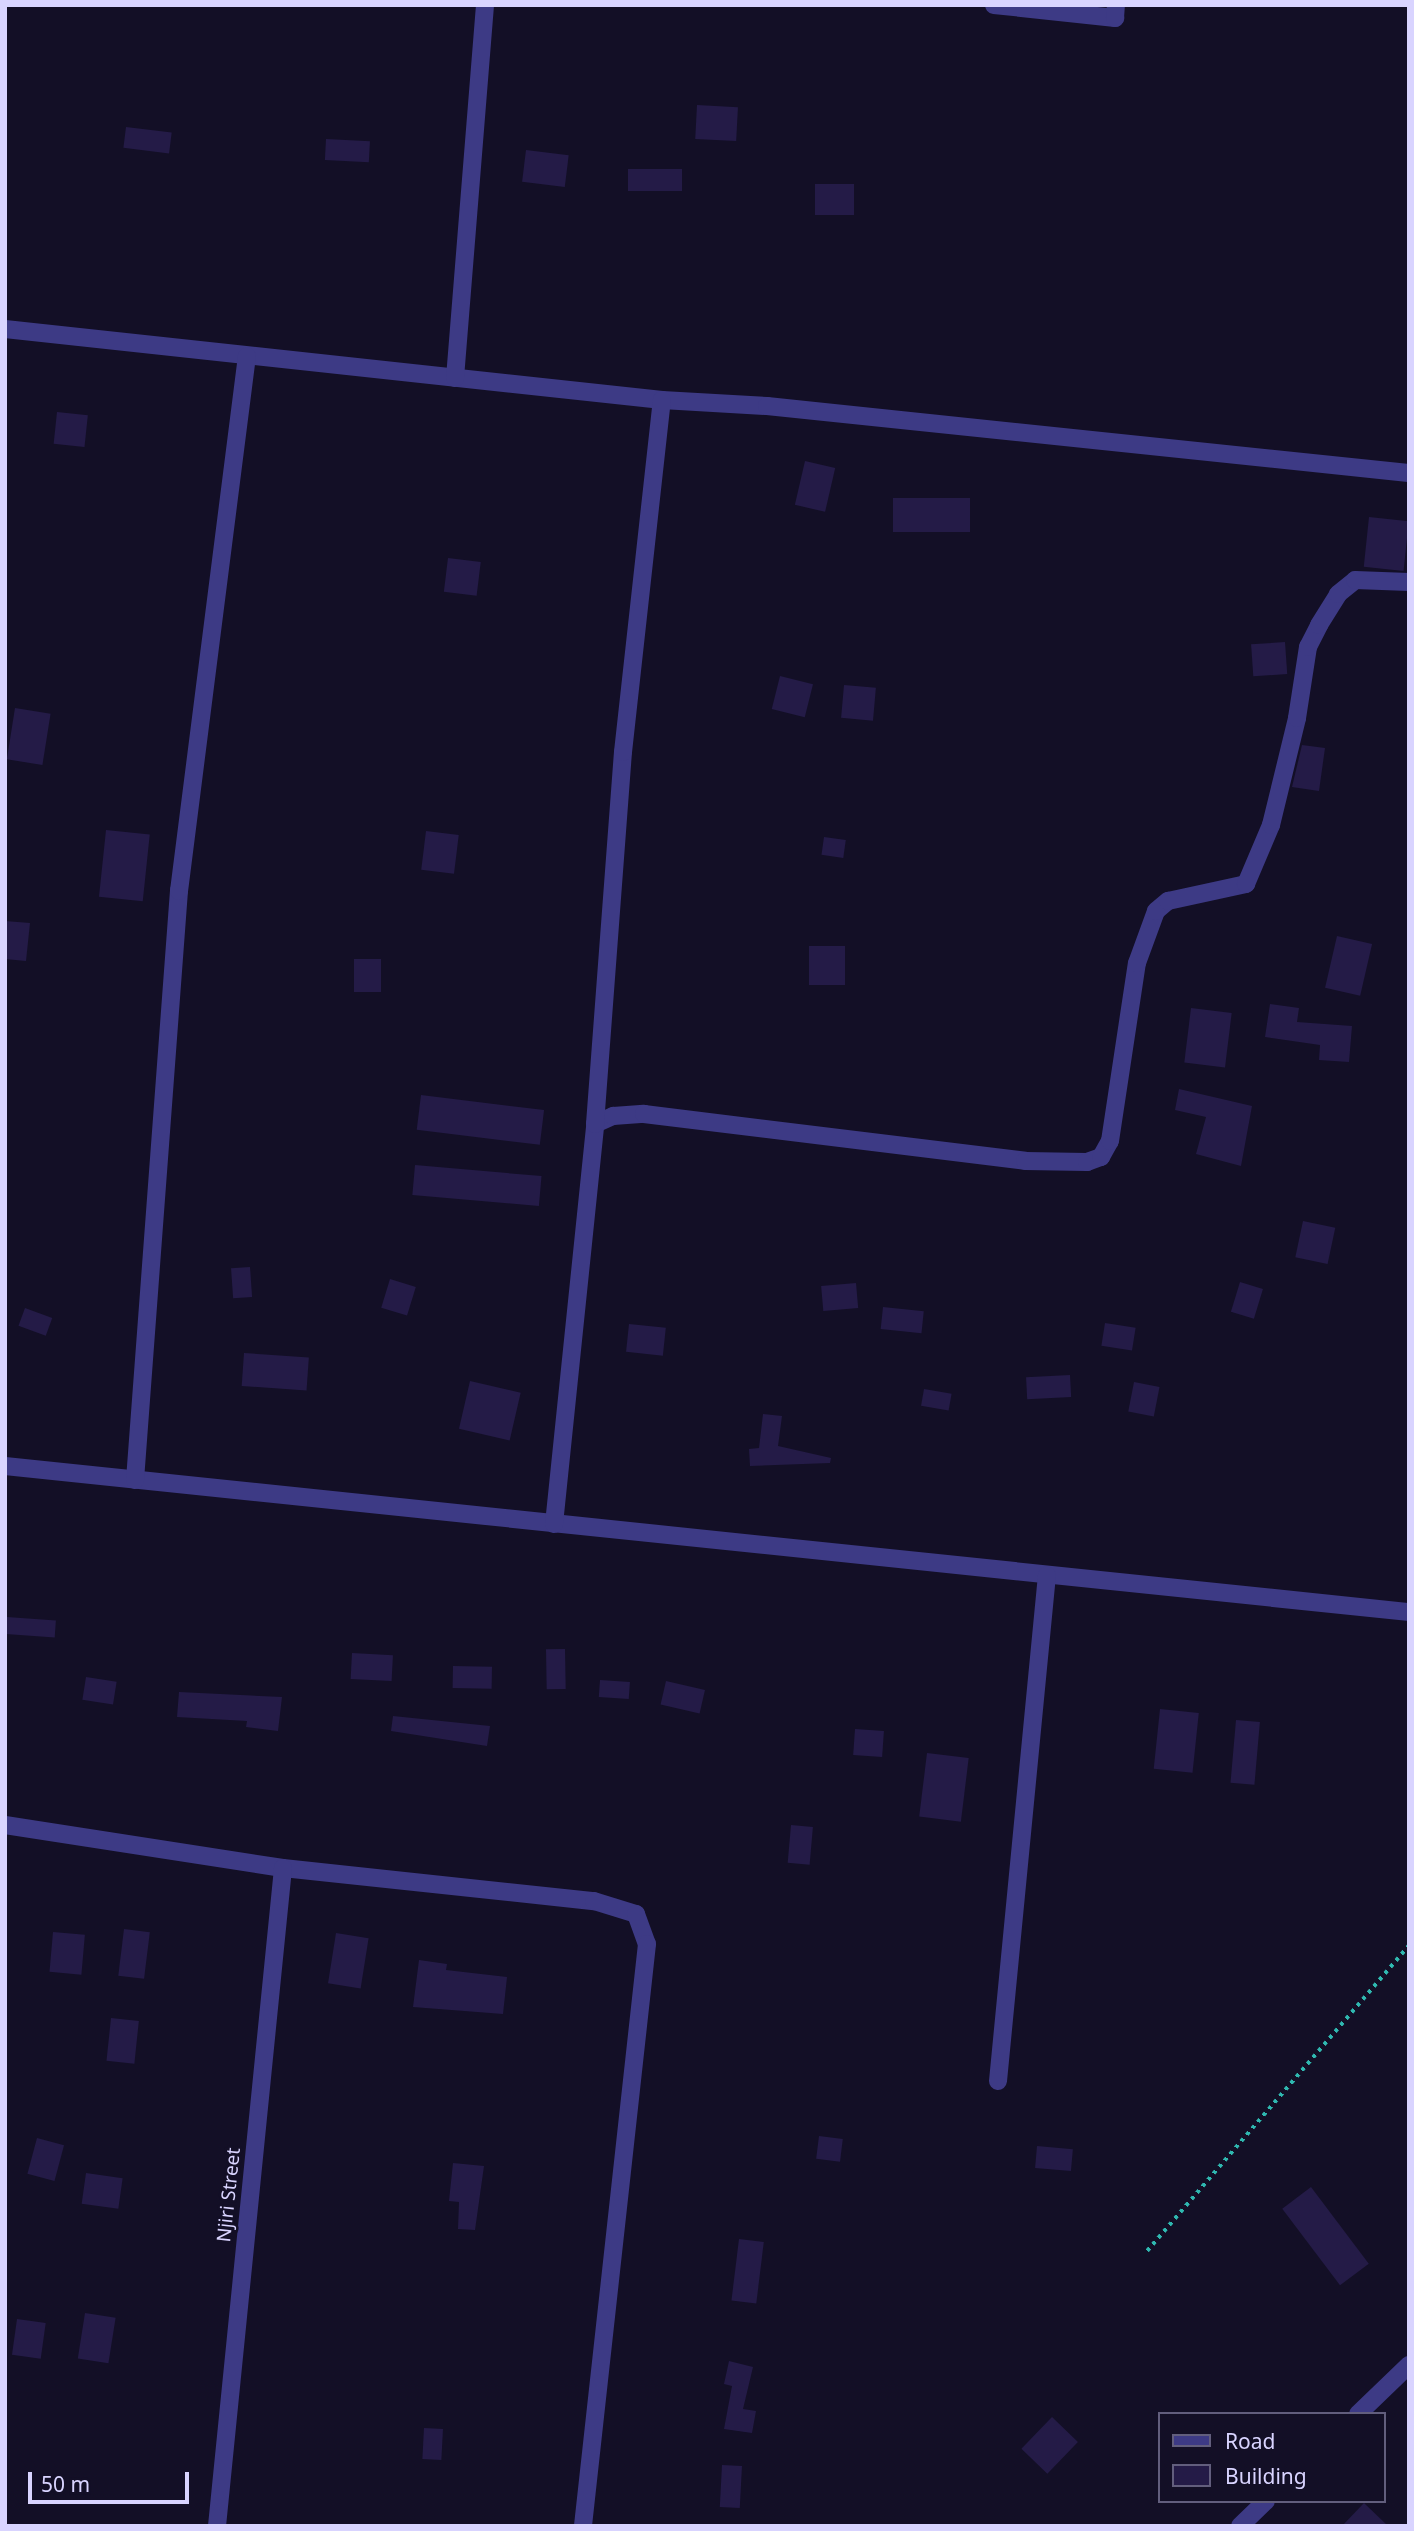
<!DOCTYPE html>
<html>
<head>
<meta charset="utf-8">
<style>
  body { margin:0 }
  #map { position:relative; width:1414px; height:2531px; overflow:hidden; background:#130f26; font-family:"Noto Sans",sans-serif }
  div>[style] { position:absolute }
  .building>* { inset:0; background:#241b47; transform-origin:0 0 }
  .path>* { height:3.5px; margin-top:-1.75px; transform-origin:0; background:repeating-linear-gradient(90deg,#2fb8b0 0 3.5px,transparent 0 8.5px) }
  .minor>* { height:18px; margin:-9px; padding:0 9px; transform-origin:9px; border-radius:9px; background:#3d3a85 }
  span { translate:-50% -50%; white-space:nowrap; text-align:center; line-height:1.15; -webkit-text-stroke:5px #130f26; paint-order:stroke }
  .street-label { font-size:19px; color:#d9d4ff }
  .frame { position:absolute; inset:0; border:7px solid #d9d4ff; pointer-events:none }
  .legend { position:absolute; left:1158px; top:2412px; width:228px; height:91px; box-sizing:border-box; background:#130f26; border:2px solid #625e7d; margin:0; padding:9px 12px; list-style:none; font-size:21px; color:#d9d4ff }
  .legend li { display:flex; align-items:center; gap:14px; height:35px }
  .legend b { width:35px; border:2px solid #625e7d }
  .scale { position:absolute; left:28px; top:2472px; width:161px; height:32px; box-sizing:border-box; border:4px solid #d9d4ff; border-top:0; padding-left:9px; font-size:21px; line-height:24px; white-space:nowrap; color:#d9d4ff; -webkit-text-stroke:5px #130f26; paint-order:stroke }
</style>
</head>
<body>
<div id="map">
  <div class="building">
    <div style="left:697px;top:105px;width:41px;height:34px;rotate:3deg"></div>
    <div style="left:126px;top:127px;width:46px;height:21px;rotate:7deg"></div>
    <div style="left:326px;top:139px;width:44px;height:21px;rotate:3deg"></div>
    <div style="left:526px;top:150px;width:43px;height:32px;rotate:7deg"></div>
    <div style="left:682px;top:169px;width:22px;height:54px;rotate:90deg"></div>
    <div style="left:815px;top:184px;width:39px;height:31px"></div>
    <div style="left:57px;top:412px;width:31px;height:32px;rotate:6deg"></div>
    <div style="left:805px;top:461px;width:31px;height:45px;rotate:13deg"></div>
    <div style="left:970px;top:498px;width:34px;height:77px;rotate:90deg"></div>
    <div style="left:1369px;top:517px;width:40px;height:50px;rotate:6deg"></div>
    <div style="left:448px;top:558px;width:33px;height:34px;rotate:7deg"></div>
    <div style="left:1285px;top:642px;width:32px;height:34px;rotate:86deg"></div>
    <div style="left:780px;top:676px;width:34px;height:34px;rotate:14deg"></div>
    <div style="left:844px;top:685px;width:32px;height:33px;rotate:5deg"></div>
    <div style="left:15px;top:708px;width:36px;height:52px;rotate:9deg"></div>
    <div style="clip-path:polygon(1302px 745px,1325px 748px,1319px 791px,1292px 787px)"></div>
    <div style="left:106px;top:830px;width:44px;height:67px;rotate:6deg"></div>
    <div style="left:426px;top:831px;width:33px;height:39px;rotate:7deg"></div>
    <div style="left:824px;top:837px;width:22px;height:18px;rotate:8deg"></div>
    <div style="clip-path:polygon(5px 921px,30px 923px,26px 961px,5px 959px)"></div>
    <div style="left:1337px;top:936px;width:36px;height:53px;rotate:13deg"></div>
    <div style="left:809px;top:946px;width:36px;height:39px"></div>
    <div style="left:354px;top:959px;width:27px;height:33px"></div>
    <div style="clip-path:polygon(1270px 1004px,1299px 1008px,1297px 1022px,1352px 1026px,1349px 1062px,1319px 1060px,1320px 1045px,1265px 1037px)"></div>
    <div style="left:1191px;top:1008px;width:41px;height:55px;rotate:7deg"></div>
    <div style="clip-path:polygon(1179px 1089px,1252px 1106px,1241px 1166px,1196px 1154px,1206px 1117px,1175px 1110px)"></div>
    <div style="left:421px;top:1095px;width:124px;height:35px;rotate:7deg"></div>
    <div style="left:415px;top:1165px;width:127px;height:30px;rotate:5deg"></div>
    <div style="left:1303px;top:1221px;width:33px;height:37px;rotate:12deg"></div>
    <div style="left:250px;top:1267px;width:30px;height:19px;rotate:86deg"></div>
    <div style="left:390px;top:1279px;width:27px;height:30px;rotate:17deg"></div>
    <div style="left:1240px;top:1282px;width:24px;height:31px;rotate:17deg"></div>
    <div style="left:856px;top:1283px;width:25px;height:35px;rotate:85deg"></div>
    <div style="left:883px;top:1307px;width:41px;height:22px;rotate:6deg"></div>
    <div style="left:25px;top:1308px;width:29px;height:19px;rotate:20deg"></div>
    <div style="left:1105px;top:1323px;width:31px;height:23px;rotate:9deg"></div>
    <div style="left:629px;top:1324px;width:37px;height:28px;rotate:6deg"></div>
    <div style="left:244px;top:1353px;width:65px;height:33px;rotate:4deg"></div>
    <div style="left:1070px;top:1375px;width:22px;height:44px;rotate:87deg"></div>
    <div style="left:470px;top:1381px;width:52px;height:49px;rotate:13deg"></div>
    <div style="left:1134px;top:1382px;width:26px;height:30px;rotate:11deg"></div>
    <div style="left:924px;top:1389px;width:28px;height:17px;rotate:10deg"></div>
    <div style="clip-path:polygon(763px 1414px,782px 1416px,778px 1446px,831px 1458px,830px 1463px,750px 1466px,749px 1449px,759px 1448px)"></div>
    <div style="left:7px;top:1617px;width:49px;height:17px;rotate:4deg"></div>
    <div style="left:565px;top:1649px;width:40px;height:19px;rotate:89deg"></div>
    <div style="left:352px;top:1653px;width:41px;height:26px;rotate:3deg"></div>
    <div style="left:453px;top:1666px;width:39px;height:22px;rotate:1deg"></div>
    <div style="left:86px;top:1677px;width:31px;height:23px;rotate:9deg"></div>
    <div style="left:600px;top:1680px;width:30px;height:17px;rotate:4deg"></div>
    <div style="left:666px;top:1681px;width:40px;height:24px;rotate:13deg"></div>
    <div style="clip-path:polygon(179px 1692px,282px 1697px,278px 1731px,246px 1727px,247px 1721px,177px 1717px)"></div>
    <div style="left:1160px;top:1709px;width:39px;height:60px;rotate:6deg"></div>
    <div style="clip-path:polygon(393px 1716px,490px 1726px,487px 1746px,391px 1731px)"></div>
    <div style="left:1236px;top:1720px;width:24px;height:63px;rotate:5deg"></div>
    <div style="left:855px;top:1729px;width:29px;height:26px;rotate:4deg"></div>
    <div style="left:927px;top:1753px;width:42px;height:64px;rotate:7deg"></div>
    <div style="left:791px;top:1825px;width:22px;height:38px;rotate:5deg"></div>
    <div style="left:124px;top:1929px;width:26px;height:47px;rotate:7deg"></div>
    <div style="left:53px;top:1932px;width:32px;height:40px;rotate:5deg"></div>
    <div style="left:336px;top:1933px;width:33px;height:51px;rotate:9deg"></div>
    <div style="clip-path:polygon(419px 1960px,447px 1964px,446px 1970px,507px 1977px,503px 2014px,413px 2007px)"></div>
    <div style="left:111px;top:2018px;width:28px;height:43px;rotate:6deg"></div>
    <div style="left:819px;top:2136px;width:24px;height:23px;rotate:7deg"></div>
    <div style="left:37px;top:2138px;width:28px;height:37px;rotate:15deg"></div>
    <div style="left:1037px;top:2146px;width:36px;height:22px;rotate:5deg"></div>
    <div style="clip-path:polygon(453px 2163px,484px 2166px,475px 2230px,458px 2229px,459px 2202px,449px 2201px)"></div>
    <div style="left:86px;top:2173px;width:37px;height:31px;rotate:8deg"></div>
    <div style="left:1311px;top:2187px;width:96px;height:36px;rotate:53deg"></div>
    <div style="left:739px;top:2239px;width:25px;height:62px;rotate:7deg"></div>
    <div style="left:85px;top:2313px;width:31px;height:46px;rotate:9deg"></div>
    <div style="left:17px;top:2319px;width:29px;height:36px;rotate:8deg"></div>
    <div style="clip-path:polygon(729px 2361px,753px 2367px,743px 2409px,756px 2411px,752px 2433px,724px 2429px,732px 2386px,724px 2384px)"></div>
    <div style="left:1052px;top:2417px;width:36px;height:44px;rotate:44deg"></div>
    <div style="left:424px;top:2428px;width:19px;height:31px;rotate:3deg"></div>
    <div style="left:722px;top:2465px;width:20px;height:42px;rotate:3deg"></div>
    <div style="clip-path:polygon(1364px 2503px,1388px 2526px,1342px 2526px)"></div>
  </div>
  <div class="path">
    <div style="left:1147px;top:2251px;width:403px;rotate:-49.4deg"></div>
  </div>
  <div class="minor">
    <div style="left:994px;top:5px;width:122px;rotate:6.1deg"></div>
    <div style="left:1115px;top:18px;width:13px;rotate:-86deg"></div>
    <div style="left:5px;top:329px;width:661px;rotate:6.17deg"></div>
    <div style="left:662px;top:400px;width:105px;rotate:3.3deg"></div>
    <div style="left:767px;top:406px;width:645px;rotate:5.96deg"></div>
    <div style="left:455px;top:378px;width:374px;rotate:-85.4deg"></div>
    <div style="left:595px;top:1124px;width:20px;rotate:-24deg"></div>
    <div style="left:613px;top:1116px;width:31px;rotate:-4deg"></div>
    <div style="left:644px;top:1114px;width:384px;rotate:7deg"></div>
    <div style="left:1025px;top:1161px;width:62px;rotate:0.9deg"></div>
    <div style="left:1087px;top:1162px;width:15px;rotate:-20deg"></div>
    <div style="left:1101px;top:1157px;width:18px;rotate:-61deg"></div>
    <div style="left:1110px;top:1141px;width:180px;rotate:-81.4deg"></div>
    <div style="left:1137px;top:963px;width:55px;rotate:-69.9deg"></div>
    <div style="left:1156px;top:911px;width:16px;rotate:-40deg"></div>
    <div style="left:1168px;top:901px;width:80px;rotate:-12.3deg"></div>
    <div style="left:1246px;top:884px;width:64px;rotate:-67deg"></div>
    <div style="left:1271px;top:825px;width:110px;rotate:-76.3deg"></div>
    <div style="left:1297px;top:718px;width:72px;rotate:-81.2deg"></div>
    <div style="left:1308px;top:647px;width:25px;rotate:-63deg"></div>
    <div style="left:1319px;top:625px;width:36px;rotate:-58deg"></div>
    <div style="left:1338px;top:594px;width:22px;rotate:-39deg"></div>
    <div style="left:1355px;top:580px;width:54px;rotate:2.1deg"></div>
    <div style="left:5px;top:1466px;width:1412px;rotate:5.94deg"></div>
    <div style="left:135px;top:1480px;width:591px;rotate:-85.73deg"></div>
    <div style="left:179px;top:891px;width:539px;rotate:-82.76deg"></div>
    <div style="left:554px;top:1524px;width:402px;rotate:-84.1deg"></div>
    <div style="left:595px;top:1124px;width:373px;rotate:-85.7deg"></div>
    <div style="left:623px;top:752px;width:354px;rotate:-83.7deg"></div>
    <div style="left:5px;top:1825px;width:281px;rotate:8.8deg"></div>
    <div style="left:283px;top:1868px;width:313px;rotate:6.1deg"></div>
    <div style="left:594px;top:1901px;width:44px;rotate:17.2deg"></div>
    <div style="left:636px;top:1914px;width:32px;rotate:70deg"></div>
    <div style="left:647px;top:1944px;width:586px;rotate:96.28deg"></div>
    <div style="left:998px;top:2081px;width:508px;rotate:-84.47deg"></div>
    <div style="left:1358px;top:2414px;width:71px;rotate:-43.9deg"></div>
    <div style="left:217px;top:2526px;width:661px;rotate:-84.27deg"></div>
    <div style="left:1240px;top:2526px;width:36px;rotate:-44deg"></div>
  </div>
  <div class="street-label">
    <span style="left:229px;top:2195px;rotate:-84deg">Njiri Street</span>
  </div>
  <div class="frame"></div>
  <ul class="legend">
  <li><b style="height:9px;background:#3d3a85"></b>Road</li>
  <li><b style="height:19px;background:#241b47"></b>Building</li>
  </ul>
  <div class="scale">50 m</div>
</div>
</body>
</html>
